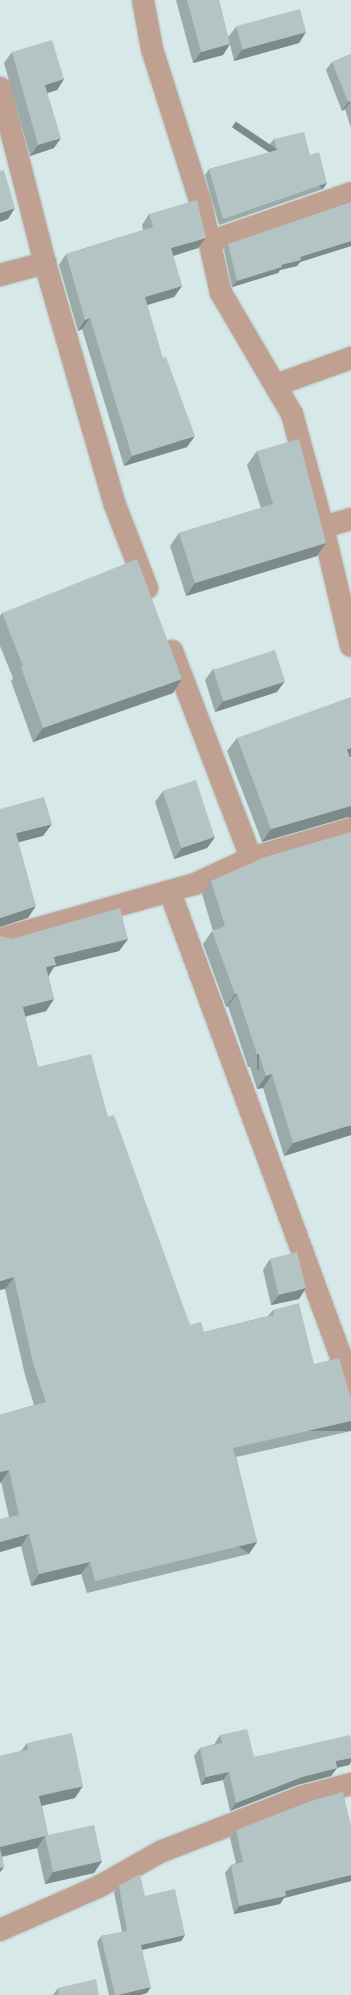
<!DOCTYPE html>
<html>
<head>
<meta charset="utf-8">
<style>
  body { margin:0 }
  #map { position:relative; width:351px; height:1995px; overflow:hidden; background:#d7e8e8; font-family:Montserrat,sans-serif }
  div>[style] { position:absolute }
  .roads { filter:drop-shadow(0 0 1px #b5c4c4) drop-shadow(0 0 1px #b5c4c4) }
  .minor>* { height:22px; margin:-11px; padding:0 11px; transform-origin:11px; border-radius:11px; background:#c0a191 }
  .wall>* { inset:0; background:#9ba9a9 }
  .shaded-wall>* { inset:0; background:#7e8989; transform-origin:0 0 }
  .building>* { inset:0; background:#b4c4c4; transform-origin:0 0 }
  span { translate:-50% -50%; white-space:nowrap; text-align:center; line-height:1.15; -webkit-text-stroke:3px #d7e8e8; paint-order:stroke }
</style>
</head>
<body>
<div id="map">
  <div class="roads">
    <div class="minor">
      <div style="left:143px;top:0;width:50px;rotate:79.6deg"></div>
      <div style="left:152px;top:49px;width:158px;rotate:72.4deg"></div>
      <div style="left:200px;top:200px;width:95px;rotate:77.3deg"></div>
      <div style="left:221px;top:293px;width:140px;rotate:59.6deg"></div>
      <div style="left:292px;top:414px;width:117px;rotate:74.7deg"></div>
      <div style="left:323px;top:527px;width:122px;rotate:76.8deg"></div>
      <div style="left:0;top:88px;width:181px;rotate:75.6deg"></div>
      <div style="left:45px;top:263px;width:252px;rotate:73.9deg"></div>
      <div style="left:115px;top:505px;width:89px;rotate:68.9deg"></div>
      <div style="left:209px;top:242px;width:150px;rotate:-19deg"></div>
      <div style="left:0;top:275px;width:47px;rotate:-14.9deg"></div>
      <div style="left:276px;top:385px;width:80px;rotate:-19.8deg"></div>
      <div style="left:323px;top:527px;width:29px;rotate:-16deg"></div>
      <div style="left:172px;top:651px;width:222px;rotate:69.1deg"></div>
      <div style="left:170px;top:892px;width:495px;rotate:69.8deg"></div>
      <div style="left:341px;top:1357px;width:46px;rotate:77.5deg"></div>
      <div style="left:0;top:939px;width:203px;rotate:-15.8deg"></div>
      <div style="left:195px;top:884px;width:62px;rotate:-24.9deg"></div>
      <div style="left:251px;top:858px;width:104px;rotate:-16.2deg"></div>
      <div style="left:0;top:1930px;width:109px;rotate:-23.7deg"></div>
      <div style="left:100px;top:1886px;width:69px;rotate:-29.5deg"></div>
      <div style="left:160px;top:1852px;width:151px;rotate:-21.3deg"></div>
      <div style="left:301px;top:1797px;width:52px;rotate:-14.6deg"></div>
    </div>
  </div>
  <div class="wall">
    <div style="clip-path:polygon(176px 0,219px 0,228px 37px,236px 27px,306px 32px,299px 43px,234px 61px,230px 44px,223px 55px,193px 63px)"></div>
    <div style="clip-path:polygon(12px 52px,64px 79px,57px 90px,47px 93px,54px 148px,30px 156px,4px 63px)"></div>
    <div style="clip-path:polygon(351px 54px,351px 128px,345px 109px,342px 111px,326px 70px,332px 62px)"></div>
    <div style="clip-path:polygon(274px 139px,310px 155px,323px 189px,219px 225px,205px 175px,209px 169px,271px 152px,269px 145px)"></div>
    <div style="clip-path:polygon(351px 202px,351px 246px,300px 262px,297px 266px,280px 270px,278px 273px,232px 287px,224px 250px,228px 244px)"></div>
    <div style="clip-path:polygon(149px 214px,198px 248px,173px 256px,182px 286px,174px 297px,147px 305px,187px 447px,124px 466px,82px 329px,78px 331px,59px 265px,66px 254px,143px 230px,142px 225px)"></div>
    <div style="clip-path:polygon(257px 451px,317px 556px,186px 596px,170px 546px,179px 533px,261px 508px,247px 465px)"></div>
    <div style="clip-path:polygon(2px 613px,173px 693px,33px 742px,11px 681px,13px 678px,0 646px,0 616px)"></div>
    <div style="clip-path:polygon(213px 669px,277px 692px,215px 712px,205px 680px)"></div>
    <div style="clip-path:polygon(237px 738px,350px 758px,351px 761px,351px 818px,348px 817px,262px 842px,227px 751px)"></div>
    <div style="clip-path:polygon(163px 791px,215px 837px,207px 848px,174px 859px,155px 802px)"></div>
    <div style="clip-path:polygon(211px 881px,351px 1135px,284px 1156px,263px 1088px,257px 1089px,250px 1067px,248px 1067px,228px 1006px,226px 1007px,203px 944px,212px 931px,213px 931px,202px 894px)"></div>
    <div style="clip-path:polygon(12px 939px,128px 939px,119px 951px,54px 967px,48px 975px,54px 999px,46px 1011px,25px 1017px,38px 1067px,108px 1117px,190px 1325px,204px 1332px,268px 1316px,273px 1310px,314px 1364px,351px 1399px,351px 1431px,236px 1457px,257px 1542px,249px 1554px,87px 1593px,81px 1574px,31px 1586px,21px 1546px,0 1552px,0 1519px,9px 1517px,1px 1482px,0 1483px,0 1415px,34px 1405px,25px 1375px,5px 1289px)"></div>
    <div style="clip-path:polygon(270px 1259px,299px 1299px,271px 1305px,263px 1270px)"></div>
    <div style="clip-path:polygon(220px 1735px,254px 1757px,351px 1740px,351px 1762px,349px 1765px,337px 1768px,331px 1776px,297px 1785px,230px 1811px,223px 1780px,201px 1785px,194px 1756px,200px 1748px,215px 1744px,215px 1743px)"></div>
    <div style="clip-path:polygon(27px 1743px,75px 1798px,42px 1806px,48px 1835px,102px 1861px,94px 1873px,45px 1884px,37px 1848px,2px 1857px,4px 1867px,0 1872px,0 1756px,21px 1751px)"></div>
    <div style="clip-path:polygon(351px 1826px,351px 1881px,284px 1898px,280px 1904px,234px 1914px,225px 1873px,231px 1865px,236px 1863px,230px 1838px,236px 1830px)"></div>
    <div style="clip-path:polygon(119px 1886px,145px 1896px,185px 1935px,181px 1941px,142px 1950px,147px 1993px,140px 1995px,109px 1995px,97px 1942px,101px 1936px,122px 1932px,114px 1892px)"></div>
    <div style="clip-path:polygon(58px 1988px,99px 1995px,53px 1995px)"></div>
  </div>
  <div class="shaded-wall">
    <div style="clip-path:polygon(306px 32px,299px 43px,234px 61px,242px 50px)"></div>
    <div style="clip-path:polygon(230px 44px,223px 55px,193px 63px,201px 52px)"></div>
    <div style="clip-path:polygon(64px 79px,57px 90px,37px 96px,45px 85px)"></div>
    <div style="clip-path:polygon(351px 101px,345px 109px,342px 111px,348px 102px)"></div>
    <div style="clip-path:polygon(61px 138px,54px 148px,30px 156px,38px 145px)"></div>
    <div style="left:327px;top:183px;width:7px;height:110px;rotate:124deg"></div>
    <div style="clip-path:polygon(15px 208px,8px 219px,0 222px,0 213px)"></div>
    <div style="clip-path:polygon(206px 238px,198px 248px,163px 259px,171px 248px)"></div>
    <div style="clip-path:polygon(351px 241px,351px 246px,300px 262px,297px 266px,280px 270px,278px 273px,232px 287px,237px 281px,281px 265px,300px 257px)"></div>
    <div style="clip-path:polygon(182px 286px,174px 297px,137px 308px,145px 297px)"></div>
    <div style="clip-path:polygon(90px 318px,82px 329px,78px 331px,85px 320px)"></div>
    <div style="clip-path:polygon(195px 436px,187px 447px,124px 466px,132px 456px)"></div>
    <div style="clip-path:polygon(326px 543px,317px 556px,186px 596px,195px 583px)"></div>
    <div style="clip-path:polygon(182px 679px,173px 693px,33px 742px,43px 728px)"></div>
    <div style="clip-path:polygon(285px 681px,277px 692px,215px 712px,223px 701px)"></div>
    <div style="clip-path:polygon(351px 748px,351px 757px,338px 762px,347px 749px)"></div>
    <div style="clip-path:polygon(351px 806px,351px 818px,348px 817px,262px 842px,271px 829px)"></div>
    <div style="clip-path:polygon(52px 824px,43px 836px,8px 845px,16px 833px)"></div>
    <div style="clip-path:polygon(215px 837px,207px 848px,174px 859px,182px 848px)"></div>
    <div style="clip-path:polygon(36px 906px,28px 918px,0 927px,0 918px)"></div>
    <div style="clip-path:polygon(128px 939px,119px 951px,54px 967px,48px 977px,38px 979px,54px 957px)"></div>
    <div style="clip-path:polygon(237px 993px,228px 1006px,226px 1007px,235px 994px)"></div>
    <div style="clip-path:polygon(54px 999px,46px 1011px,14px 1019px,23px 1007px)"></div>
    <div style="left:257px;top:1054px;width:2px;height:16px"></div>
    <div style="clip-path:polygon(272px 1074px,263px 1088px,257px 1089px,266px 1076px)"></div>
    <div style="clip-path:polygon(351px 1125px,351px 1135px,284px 1156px,293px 1143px)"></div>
    <div style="clip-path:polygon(14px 1277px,5px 1289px,0 1290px,0 1281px)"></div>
    <div style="clip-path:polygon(306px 1288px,299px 1299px,271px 1305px,279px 1295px)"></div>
    <div style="left:351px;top:1421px;width:10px;height:121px;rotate:90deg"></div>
    <div style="clip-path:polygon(9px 1470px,1px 1482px,0 1483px,0 1472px)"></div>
    <div style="clip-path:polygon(29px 1534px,21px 1546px,0 1552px,0 1542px)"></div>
    <div style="left:257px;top:1542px;width:14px;height:167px;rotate:124deg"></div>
    <div style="clip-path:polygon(90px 1562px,81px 1574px,31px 1586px,39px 1574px)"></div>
    <div style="clip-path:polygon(351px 1758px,351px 1762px,349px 1765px,330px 1769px,336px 1761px)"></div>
    <div style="clip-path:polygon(337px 1768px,331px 1776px,297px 1785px,230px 1811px,236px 1803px,302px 1777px)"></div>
    <div style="clip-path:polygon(229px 1772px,223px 1780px,201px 1785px,206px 1777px)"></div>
    <div style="clip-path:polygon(83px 1786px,75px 1798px,31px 1808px,39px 1796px)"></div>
    <div style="clip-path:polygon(45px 1836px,37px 1848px,0 1857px,0 1847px)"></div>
    <div style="clip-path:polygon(102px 1861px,94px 1873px,45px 1884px,53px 1872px)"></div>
    <div style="clip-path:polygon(4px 1867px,0 1872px,0 1868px)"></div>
    <div style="clip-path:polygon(351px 1875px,351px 1881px,284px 1898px,280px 1904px,234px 1914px,239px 1906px,285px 1891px)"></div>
    <div style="clip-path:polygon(185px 1935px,181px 1941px,137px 1951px,141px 1945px)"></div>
    <div style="clip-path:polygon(151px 1987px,147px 1993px,140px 1995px,118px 1995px)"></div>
  </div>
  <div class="building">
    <div style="clip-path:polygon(187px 0,219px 0,230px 44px,201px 52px)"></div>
    <div style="left:300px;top:9px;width:24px;height:66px;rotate:75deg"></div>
    <div style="clip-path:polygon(52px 40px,64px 79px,45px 85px,61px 138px,38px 145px,12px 52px)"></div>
    <div style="clip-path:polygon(351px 54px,351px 101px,348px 102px,332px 62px)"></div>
    <div style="clip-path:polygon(304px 132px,310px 155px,319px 152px,327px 183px,223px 219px,209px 169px,277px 150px,274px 139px)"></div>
    <div style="clip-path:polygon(4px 170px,15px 208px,0 213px,0 171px)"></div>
    <div style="clip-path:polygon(197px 200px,206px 238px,171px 248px,182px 286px,145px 297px,163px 358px,166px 357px,195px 436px,132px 456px,90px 318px,85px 320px,66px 254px,153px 227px,149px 214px)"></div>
    <div style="clip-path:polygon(351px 202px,351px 241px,300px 257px,301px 260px,281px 265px,282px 267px,237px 281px,228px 244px)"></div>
    <div style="clip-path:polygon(299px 439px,326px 543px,195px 583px,179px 533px,273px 504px,257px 451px)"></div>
    <div style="clip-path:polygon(137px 559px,182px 679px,43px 728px,21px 667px,23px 666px,2px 613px)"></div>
    <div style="left:275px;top:650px;width:33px;height:65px;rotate:72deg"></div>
    <div style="clip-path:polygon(351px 697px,351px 748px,347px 749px,351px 761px,351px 806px,271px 829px,237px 738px)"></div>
    <div style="left:196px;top:780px;width:60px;height:35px;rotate:72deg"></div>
    <div style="clip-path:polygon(44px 797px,52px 824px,16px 833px,36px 906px,0 918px,0 809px)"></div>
    <div style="clip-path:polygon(351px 832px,351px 1125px,293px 1143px,272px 1074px,266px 1076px,259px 1054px,257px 1054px,237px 993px,235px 994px,212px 931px,225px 926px,211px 881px,265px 857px)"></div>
    <div style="clip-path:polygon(120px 908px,128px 939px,54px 957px,56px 965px,46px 967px,54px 999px,23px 1007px,38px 1067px,91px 1054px,108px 1117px,114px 1115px,190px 1325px,201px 1322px,204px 1332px,274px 1315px,273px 1310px,299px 1303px,314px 1364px,339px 1358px,351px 1399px,351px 1421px,233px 1448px,257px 1542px,95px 1581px,90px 1562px,39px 1574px,29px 1534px,0 1542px,0 1519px,19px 1515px,9px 1470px,0 1472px,0 1415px,46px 1402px,33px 1363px,14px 1277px,0 1281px,0 936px,12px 939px)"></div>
    <div style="left:297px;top:1252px;width:37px;height:28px;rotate:76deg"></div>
    <div style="clip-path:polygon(247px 1729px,254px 1757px,350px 1735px,351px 1740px,351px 1758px,336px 1761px,337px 1768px,302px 1777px,236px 1803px,229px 1772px,206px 1777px,200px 1748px,222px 1743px,220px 1735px)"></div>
    <div style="clip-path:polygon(72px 1733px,83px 1786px,39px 1796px,48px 1835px,94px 1825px,102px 1861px,53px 1872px,45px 1836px,0 1847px,0 1756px,28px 1750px,27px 1743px)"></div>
    <div style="clip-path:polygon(343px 1792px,351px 1826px,351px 1875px,285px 1891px,286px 1896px,239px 1906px,231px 1865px,243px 1862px,236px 1830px,311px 1801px)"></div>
    <div style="clip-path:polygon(0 1848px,4px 1867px,0 1868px)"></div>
    <div style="clip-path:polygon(140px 1874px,145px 1896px,175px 1889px,185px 1935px,141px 1945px,151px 1987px,118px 1995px,115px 1995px,101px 1936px,127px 1931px,119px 1886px)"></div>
    <div style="clip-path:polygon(96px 1979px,99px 1995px,59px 1995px,58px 1988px)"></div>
  </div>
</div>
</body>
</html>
